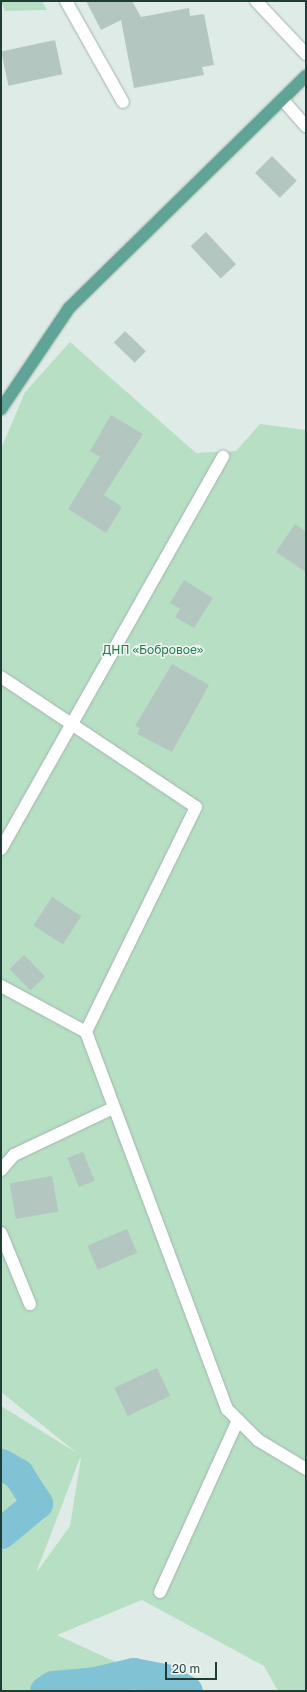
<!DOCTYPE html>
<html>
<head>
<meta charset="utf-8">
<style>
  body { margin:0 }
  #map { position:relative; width:307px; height:1692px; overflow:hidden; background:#dfebe7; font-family:"Golos Text",sans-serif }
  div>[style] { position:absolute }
  .green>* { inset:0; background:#b6dfc4 }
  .river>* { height:31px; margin:-15.5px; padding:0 15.5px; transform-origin:15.5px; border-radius:15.5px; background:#82c2d5 }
  .building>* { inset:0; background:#b4c6c0; transform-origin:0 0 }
  .roads { filter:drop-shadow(0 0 1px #a2b3af) drop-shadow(0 0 1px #a2b3af) }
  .minor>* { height:12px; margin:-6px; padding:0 6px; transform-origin:6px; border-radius:6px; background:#fff }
  .major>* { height:12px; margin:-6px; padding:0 6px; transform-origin:6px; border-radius:6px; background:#60a498 }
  span { translate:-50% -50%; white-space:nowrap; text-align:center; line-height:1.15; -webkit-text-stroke:3px #eff8f4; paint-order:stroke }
  .park-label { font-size:12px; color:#26764b }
  .frame { position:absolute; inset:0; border:2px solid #1f3c37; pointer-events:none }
  .scale { position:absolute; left:165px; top:1662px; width:52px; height:18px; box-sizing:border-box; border:2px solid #1f3c37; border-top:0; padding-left:5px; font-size:12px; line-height:14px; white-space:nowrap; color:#1f3c37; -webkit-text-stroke:3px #eff8f4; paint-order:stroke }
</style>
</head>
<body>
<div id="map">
  <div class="green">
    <div style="clip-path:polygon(1px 1px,42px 1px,47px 10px,5px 11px)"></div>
    <div style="clip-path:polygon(evenodd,70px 342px,196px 453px,236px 451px,260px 424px,306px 430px,306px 1691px,278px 1691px,264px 1666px,142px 1600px,57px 1635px,179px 1691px,1px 1691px,1px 1406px,77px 1453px,1px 1392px,1px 449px,25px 392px,70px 342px,81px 1458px,70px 1526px,36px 1573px,80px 1458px,81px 1458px)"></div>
  </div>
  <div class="river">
    <div style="left:1px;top:1464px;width:20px;rotate:30deg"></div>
    <div style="left:18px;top:1474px;width:35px;rotate:57deg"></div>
    <div style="left:37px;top:1503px;width:47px;rotate:140.2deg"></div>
    <div style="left:45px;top:1691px;width:9px;rotate:-32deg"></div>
    <div style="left:53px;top:1686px;width:37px;rotate:-5deg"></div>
    <div style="left:90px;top:1683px;width:44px;rotate:-13.1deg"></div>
    <div style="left:133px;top:1673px;width:33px;rotate:11deg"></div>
    <div style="left:165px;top:1679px;width:25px;rotate:29deg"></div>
  </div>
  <div class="building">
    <div style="clip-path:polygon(86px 1px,132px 1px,141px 17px,189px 8px,190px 16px,204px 14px,214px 65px,202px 67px,204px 75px,134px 88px,121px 20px,101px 30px)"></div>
    <div style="left:55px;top:40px;width:35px;height:55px;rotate:78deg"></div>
    <div style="left:272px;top:156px;width:35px;height:24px;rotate:45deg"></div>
    <div style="left:206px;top:232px;width:44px;height:21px;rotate:47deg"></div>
    <div style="left:125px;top:331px;width:29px;height:16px;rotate:44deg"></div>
    <div style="clip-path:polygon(111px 415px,143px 434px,104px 495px,122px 507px,106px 533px,68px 509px,100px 457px,90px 451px)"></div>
    <div style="clip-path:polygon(295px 524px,306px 532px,306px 572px,276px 552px)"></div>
    <div style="clip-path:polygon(184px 580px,213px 598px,194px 628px,175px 617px,180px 609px,170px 603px)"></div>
    <div style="clip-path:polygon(172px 664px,209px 685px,172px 752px,137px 734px,140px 728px,135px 726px)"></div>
    <div style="left:52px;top:897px;width:35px;height:34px;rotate:33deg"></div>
    <div style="left:24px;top:955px;width:30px;height:20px;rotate:46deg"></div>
    <div style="left:83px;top:1152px;width:31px;height:17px;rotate:68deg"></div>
    <div style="left:52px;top:1176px;width:36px;height:43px;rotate:80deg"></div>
    <div style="left:127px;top:1229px;width:26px;height:43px;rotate:67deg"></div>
    <div style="left:157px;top:1368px;width:31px;height:47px;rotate:65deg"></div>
  </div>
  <div class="roads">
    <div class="minor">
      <div style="left:66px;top:1px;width:116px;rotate:60.6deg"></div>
      <div style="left:256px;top:1px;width:73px;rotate:46.7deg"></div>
      <div style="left:283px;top:100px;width:35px;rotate:49deg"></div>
      <div style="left:1px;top:677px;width:234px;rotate:33.7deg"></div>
      <div style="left:196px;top:807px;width:250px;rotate:116.1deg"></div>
      <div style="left:1px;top:849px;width:451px;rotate:-60.5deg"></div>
      <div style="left:1px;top:986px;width:97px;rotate:28.4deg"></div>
      <div style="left:86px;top:1032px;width:403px;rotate:69.5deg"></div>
      <div style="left:227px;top:1409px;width:44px;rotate:45deg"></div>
      <div style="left:258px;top:1440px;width:56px;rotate:31.1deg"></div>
      <div style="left:1px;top:1170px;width:20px;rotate:-49deg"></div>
      <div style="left:14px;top:1155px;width:110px;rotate:-25.4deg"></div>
      <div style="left:1px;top:1233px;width:77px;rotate:67.8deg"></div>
      <div style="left:160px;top:1592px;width:189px;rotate:-65.6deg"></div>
    </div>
    <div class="major">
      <div style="left:1px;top:409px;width:122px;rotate:-56deg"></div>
      <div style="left:69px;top:308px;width:332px;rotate:-44.4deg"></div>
    </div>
  </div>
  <div class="park-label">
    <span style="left:153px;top:650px">ДНП «Бобровое»</span>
  </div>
  <div class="frame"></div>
  <div class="scale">20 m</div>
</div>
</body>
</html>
